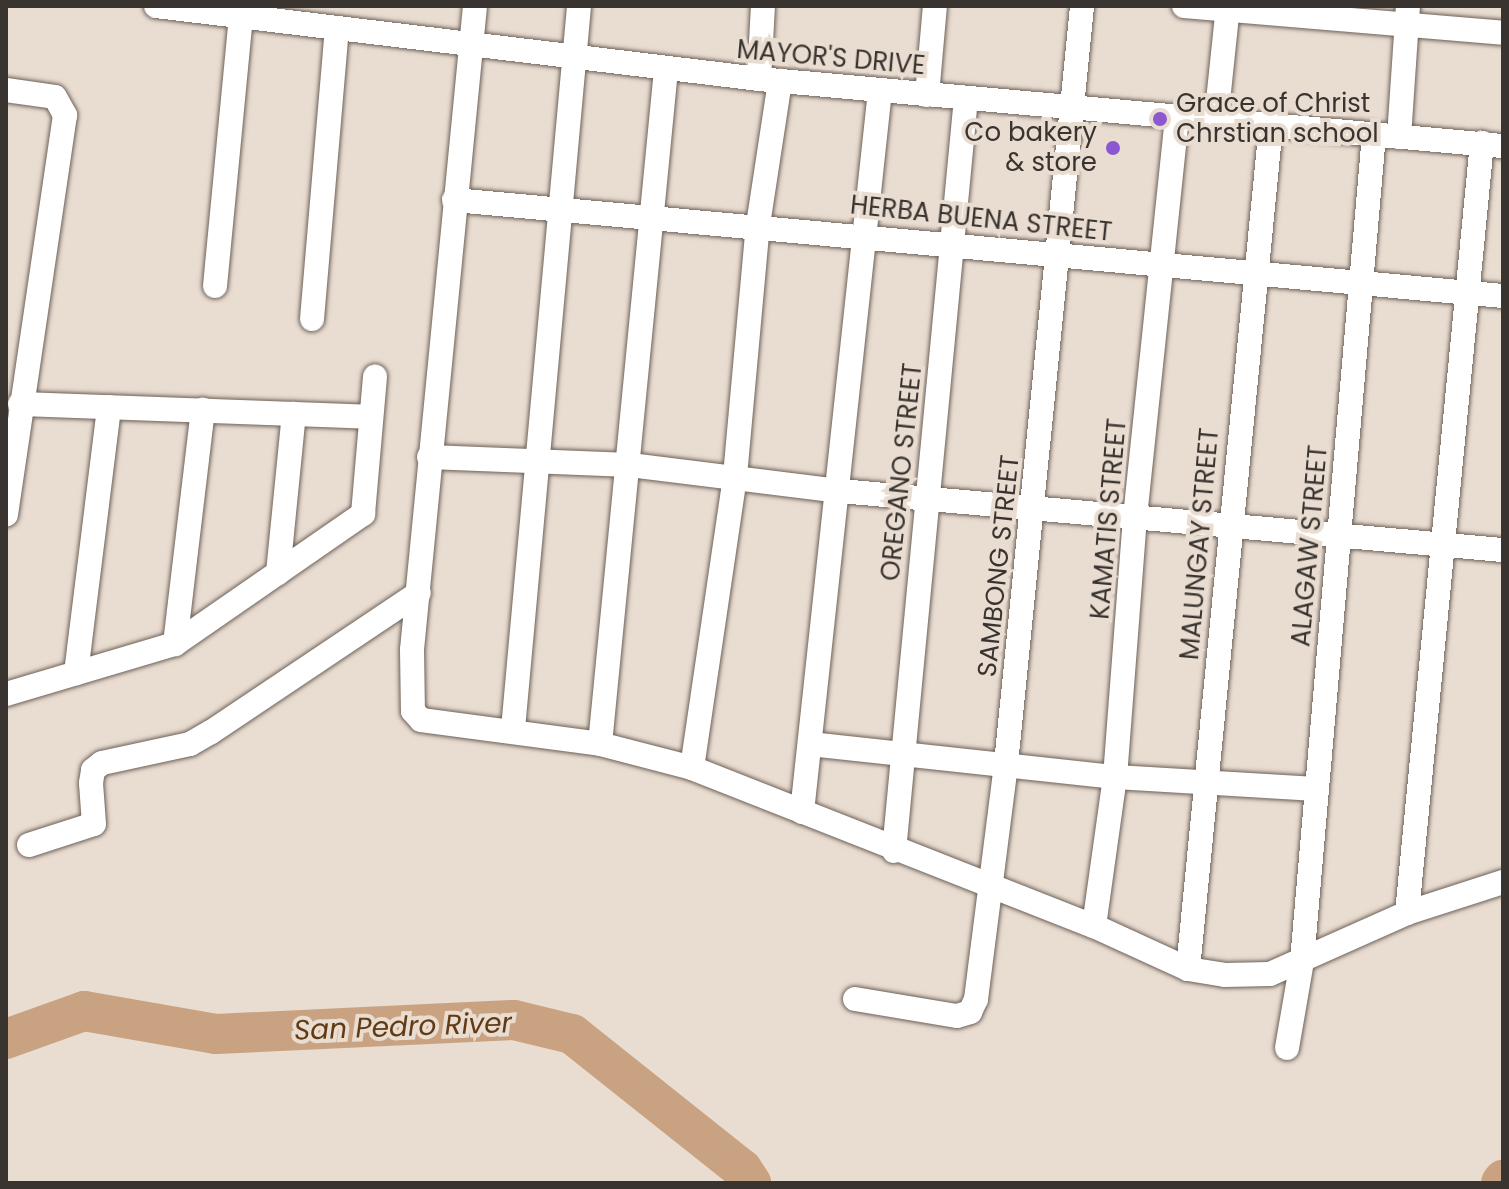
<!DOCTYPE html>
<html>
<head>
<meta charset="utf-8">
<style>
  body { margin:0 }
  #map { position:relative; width:1509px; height:1189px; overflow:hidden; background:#e9dcd1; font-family:Poppins,sans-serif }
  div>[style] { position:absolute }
  .river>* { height:40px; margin:-20px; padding:0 20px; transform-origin:20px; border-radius:20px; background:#c9a281 }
  .roads { filter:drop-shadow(0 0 2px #6d6158) drop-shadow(0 0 2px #6d6158) }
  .minor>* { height:24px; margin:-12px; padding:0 12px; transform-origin:12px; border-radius:12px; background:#fff }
  .dots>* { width:22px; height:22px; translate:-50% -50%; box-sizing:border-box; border:4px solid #e9dcd1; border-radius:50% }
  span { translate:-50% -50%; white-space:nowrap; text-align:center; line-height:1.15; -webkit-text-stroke:8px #e9dcd1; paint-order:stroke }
  .street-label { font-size:26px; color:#393430 }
  .poi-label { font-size:26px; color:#393430 }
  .left { translate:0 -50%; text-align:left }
  .right { translate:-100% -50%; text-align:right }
  .water-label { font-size:28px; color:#623a14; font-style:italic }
  .frame { position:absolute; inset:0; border:8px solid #393430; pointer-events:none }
</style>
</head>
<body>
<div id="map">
  <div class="river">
    <div style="left:6px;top:1039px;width:83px;rotate:-19.7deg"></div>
    <div style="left:84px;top:1011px;width:134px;rotate:9.9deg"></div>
    <div style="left:216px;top:1034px;width:298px;rotate:-2.7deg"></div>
    <div style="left:514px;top:1020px;width:60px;rotate:13.6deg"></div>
    <div style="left:572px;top:1034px;width:217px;rotate:38.5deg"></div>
    <div style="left:742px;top:1169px;width:17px;rotate:57deg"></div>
    <div style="left:1501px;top:1183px;width:4px;rotate:-56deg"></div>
  </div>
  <div class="roads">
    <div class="minor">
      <div style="left:156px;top:6px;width:607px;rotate:6.9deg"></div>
      <div style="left:759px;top:79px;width:747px;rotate:5.15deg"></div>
      <div style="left:475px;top:6px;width:647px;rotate:95.59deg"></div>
      <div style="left:412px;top:650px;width:61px;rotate:89.1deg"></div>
      <div style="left:413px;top:711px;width:12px;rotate:48deg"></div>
      <div style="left:421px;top:720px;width:181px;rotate:7.6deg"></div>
      <div style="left:600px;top:744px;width:95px;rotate:14.6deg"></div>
      <div style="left:692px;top:768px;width:432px;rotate:21.5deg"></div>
      <div style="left:1094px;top:926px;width:103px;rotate:24.6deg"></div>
      <div style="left:1188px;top:969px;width:37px;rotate:9deg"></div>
      <div style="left:1225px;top:975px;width:45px;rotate:-1.3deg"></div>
      <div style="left:1270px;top:974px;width:150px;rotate:-24deg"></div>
      <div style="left:1407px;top:913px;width:101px;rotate:-17.9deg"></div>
      <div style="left:1184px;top:6px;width:320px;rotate:4.8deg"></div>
      <div style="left:759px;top:79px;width:73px;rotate:-86.9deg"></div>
      <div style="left:6px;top:90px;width:49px;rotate:8.1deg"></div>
      <div style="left:55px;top:97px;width:21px;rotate:61deg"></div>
      <div style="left:65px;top:115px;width:404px;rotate:98.4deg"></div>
      <div style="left:927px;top:95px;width:89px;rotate:-84.9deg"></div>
      <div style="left:1216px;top:120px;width:115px;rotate:-84deg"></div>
      <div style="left:1399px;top:137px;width:131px;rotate:-86.1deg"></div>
      <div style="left:454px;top:200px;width:1053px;rotate:5.23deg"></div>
      <div style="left:215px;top:286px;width:271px;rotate:-84.5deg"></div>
      <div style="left:312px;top:319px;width:292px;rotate:-85.1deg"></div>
      <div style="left:20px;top:404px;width:351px;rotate:2.1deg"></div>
      <div style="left:429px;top:457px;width:201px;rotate:2.3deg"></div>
      <div style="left:630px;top:465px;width:212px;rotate:7.1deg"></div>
      <div style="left:840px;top:491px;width:666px;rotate:5.09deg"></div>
      <div style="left:278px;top:573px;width:160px;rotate:-84.3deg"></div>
      <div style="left:175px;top:644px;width:236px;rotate:-83.2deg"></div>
      <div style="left:76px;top:673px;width:268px;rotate:-82.9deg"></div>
      <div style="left:6px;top:694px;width:176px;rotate:-16.5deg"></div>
      <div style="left:175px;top:644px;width:229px;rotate:-34.7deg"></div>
      <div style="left:363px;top:514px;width:138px;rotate:-85deg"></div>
      <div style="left:513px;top:729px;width:726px;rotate:-84.78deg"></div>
      <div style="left:600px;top:744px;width:677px;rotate:-84.41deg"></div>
      <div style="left:810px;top:744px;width:307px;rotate:6.2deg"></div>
      <div style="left:1115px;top:777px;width:202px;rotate:3.4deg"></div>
      <div style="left:692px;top:768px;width:295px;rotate:-81.6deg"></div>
      <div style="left:735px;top:476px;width:252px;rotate:-84.8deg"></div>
      <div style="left:758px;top:225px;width:146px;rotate:-81.3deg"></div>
      <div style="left:802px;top:812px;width:725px;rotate:-83.83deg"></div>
      <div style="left:29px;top:845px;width:68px;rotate:-17.9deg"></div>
      <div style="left:94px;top:824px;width:41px;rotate:-94.2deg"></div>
      <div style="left:91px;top:783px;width:13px;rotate:-81deg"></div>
      <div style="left:93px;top:770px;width:11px;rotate:-38deg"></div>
      <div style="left:102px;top:763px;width:90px;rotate:-12.2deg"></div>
      <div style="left:190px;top:744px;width:24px;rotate:-30deg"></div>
      <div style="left:211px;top:732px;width:250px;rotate:-33.8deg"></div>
      <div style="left:894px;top:851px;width:756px;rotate:-84.54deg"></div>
      <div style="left:1407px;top:913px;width:774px;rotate:-84.44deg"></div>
      <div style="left:1094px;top:926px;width:150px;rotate:-82deg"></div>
      <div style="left:1115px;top:777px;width:261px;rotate:-85.6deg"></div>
      <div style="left:1135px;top:517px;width:402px;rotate:-84deg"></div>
      <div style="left:1188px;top:969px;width:848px;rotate:-84.38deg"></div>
      <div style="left:855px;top:999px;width:103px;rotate:9.5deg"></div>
      <div style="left:957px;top:1016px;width:14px;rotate:-17deg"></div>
      <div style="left:970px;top:1012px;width:14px;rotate:-65deg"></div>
      <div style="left:976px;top:999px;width:237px;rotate:-82.7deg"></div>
      <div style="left:1006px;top:764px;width:762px;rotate:-84.27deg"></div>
      <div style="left:1287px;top:1048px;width:88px;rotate:-80.2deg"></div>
      <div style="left:1302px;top:961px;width:829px;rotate:-85.02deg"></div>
    </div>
  </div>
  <div class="dots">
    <div style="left:1160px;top:119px;background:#8b58d1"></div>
    <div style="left:1113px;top:148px;background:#8b58d1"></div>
  </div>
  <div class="street-label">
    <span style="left:831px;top:58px;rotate:5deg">MAYOR'S DRIVE</span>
    <span style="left:981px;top:219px;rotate:6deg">HERBA BUENA STREET</span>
    <span style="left:902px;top:472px;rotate:-84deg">OREGANO STREET</span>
    <span style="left:1109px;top:519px;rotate:-85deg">KAMATIS STREET</span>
    <span style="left:1200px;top:544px;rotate:-85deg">MALUNGAY STREET</span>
    <span style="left:1310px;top:546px;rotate:-85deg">ALAGAW STREET</span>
    <span style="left:999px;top:566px;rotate:-84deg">SAMBONG STREET</span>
  </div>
  <div class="poi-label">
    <span class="left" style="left:1176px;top:119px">Grace of Christ<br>Chrstian school</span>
    <span class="right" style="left:1097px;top:148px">Co bakery<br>&amp; store</span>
  </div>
  <div class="water-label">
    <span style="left:403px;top:1027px;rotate:-2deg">San Pedro River</span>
  </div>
  <div class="frame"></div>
</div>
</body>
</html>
